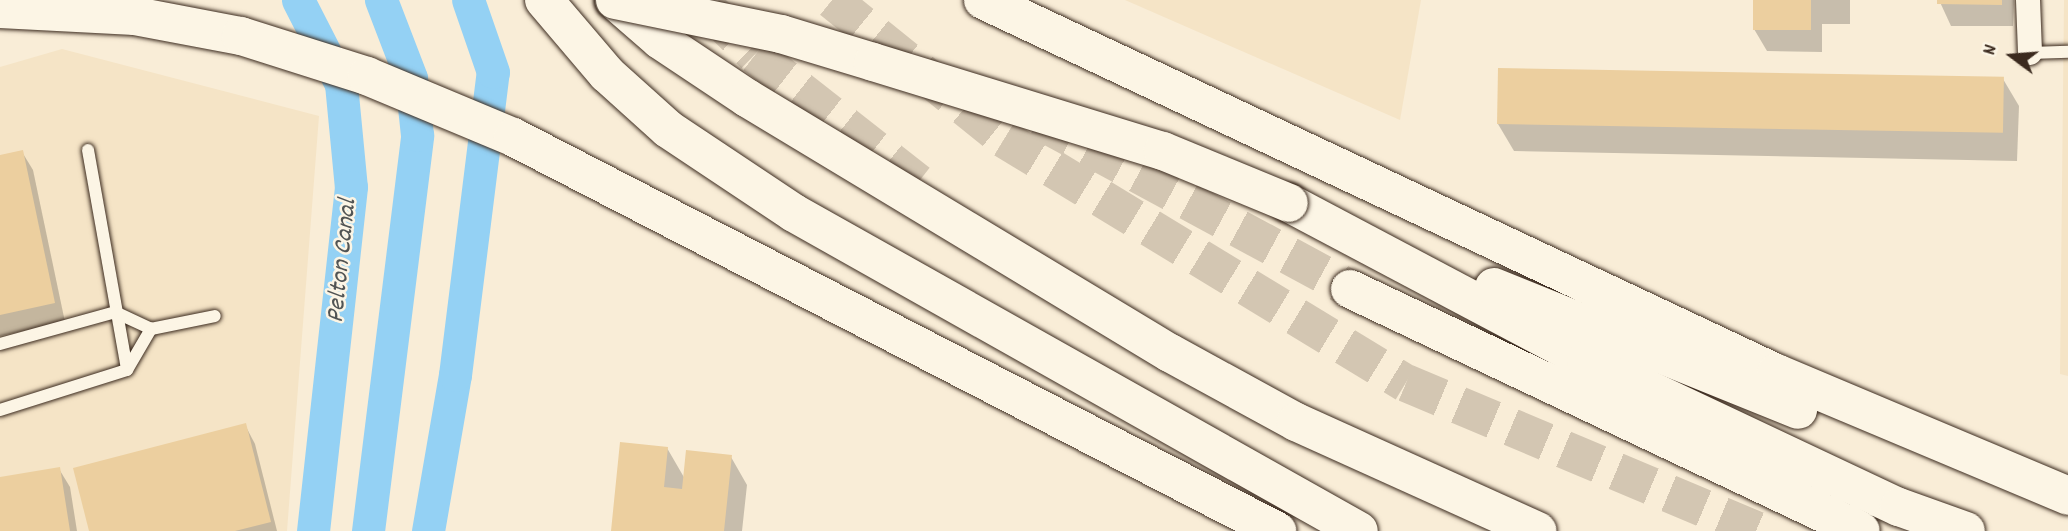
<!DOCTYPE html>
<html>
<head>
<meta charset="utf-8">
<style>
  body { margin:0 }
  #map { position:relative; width:2068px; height:531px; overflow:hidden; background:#f9edd7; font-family:Dekko,sans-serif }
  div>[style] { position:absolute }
  .built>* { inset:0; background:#f5e4c6 }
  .shadow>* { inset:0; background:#0003 }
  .canal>* { height:33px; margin:-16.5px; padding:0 16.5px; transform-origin:16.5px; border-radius:16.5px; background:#94d1f4 }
  .building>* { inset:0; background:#eccf9f; transform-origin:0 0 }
  .highway-tunnel>* { height:38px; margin-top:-19px; transform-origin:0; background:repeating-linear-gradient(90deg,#d3c6b2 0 38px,transparent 0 57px) }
  .roads { filter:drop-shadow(0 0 2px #3b2a1e) drop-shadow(0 0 2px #3b2a1e) }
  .lane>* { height:12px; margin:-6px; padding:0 6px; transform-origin:6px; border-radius:6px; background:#fcf5e5 }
  .street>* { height:24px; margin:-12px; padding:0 12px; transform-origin:12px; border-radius:12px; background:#fcf5e5 }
  .highway>* { height:38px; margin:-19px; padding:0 19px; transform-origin:19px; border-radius:19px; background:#fcf5e5 }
  .bridges { filter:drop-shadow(0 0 2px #3b2a1e) drop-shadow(0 0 2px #3b2a1e) }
  .highway-bridge>* { height:38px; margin:-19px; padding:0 19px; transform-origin:19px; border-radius:19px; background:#fcf5e5 }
  span { translate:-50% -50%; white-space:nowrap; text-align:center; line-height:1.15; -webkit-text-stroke:5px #fcf5e5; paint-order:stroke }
  .water-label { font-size:26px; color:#515454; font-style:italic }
  .north { position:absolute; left:1977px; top:21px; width:70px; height:70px; -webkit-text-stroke:5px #fcf5e5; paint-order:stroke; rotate:286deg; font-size:19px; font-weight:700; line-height:28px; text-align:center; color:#3b2a1e }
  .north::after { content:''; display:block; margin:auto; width:24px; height:32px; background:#3b2a1e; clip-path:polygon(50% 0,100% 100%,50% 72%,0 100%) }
</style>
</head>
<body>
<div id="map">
  <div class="built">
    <div style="clip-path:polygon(1125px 0,1421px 0,1400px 120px)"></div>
    <div style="clip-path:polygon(2064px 0,2068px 0,2068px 376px,2060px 374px)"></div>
    <div style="clip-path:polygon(62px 49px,319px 116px,287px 531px,0 531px,0 67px)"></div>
  </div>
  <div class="shadow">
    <div style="clip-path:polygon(1755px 0,1850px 0,1850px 24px,1822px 24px,1822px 52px,1767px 51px,1754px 29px)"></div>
    <div style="clip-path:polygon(1939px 0,2014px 0,2013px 26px,1951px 26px)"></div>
    <div style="clip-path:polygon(2003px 79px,2019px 106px,2017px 161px,1514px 151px,1498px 124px)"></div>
    <div style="clip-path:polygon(22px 152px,33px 170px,65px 322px,0 336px,0 157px)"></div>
    <div style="clip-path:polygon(245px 425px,255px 444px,277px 531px,91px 531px)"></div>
    <div style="clip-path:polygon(667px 448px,685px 479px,731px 457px,747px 485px,742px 531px,612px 531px)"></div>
    <div style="clip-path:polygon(59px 469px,70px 487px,77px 531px,0 531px,0 479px)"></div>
  </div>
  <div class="canal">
    <div style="left:298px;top:0;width:94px;rotate:62.9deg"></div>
    <div style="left:341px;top:84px;width:103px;rotate:84.5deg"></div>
    <div style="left:351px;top:187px;width:346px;rotate:96.3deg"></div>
    <div style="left:368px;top:531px;width:399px;rotate:-82.9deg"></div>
    <div style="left:417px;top:135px;width:57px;rotate:-96deg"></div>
    <div style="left:411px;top:78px;width:84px;rotate:-111deg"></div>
    <div style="left:428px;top:531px;width:158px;rotate:-80.2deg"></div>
    <div style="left:455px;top:375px;width:305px;rotate:-82.9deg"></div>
    <div style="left:493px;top:72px;width:76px;rotate:-109.1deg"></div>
  </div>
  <div class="building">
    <div style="left:1753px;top:0;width:58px;height:30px"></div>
    <div style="clip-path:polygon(1937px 0,2002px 0,2002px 5px,1937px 4px)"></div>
    <div style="left:1498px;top:68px;width:506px;height:56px;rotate:1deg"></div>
    <div style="clip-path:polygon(23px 150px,55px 303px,0 315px,0 155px)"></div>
    <div style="clip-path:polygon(246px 423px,271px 522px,235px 531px,89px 531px,73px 468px)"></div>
    <div style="clip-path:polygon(620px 442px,668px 447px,664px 487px,682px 489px,686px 450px,732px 455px,724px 531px,611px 531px)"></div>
    <div style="clip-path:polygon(60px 467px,70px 531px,0 531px,0 477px)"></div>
  </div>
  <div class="highway-tunnel">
    <div style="left:832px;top:0;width:221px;rotate:38.9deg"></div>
    <div style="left:1004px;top:139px;width:470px;rotate:31.3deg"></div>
    <div style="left:1406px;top:383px;width:382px;rotate:22.8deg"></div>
    <div style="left:709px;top:10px;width:64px;rotate:44.4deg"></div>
    <div style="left:755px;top:55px;width:207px;rotate:38.1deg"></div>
    <div style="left:1038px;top:120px;width:355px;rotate:28.4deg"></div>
  </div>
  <div class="roads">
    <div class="lane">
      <div style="left:2030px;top:53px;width:38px;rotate:-2deg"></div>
      <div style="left:88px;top:150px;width:223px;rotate:79.9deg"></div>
      <div style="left:151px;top:329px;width:65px;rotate:-11.5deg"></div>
      <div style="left:0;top:344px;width:119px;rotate:-15.5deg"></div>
      <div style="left:115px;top:312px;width:40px;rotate:25deg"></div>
      <div style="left:0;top:410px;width:133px;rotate:-17.5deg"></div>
      <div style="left:127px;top:370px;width:48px;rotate:-59.7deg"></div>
    </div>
    <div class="street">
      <div style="left:2028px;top:0;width:53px;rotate:87.8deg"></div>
    </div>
    <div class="highway">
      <div style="left:544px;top:0;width:97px;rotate:49.6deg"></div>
      <div style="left:607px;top:74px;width:82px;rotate:42deg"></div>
      <div style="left:668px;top:129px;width:151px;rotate:33.7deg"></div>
      <div style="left:794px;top:213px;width:648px;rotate:29.37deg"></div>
      <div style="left:614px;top:0;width:61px;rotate:41deg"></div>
      <div style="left:660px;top:40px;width:105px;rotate:33.7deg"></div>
      <div style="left:747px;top:98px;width:494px;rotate:31.1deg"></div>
      <div style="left:1170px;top:353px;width:144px;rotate:28.7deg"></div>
      <div style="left:1296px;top:422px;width:265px;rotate:24.3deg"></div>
      <div style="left:983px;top:0;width:876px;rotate:25.19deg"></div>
      <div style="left:1776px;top:373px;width:317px;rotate:22.8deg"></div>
      <div style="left:0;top:9px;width:135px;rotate:3deg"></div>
      <div style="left:135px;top:16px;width:108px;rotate:10.7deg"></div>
      <div style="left:241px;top:36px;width:132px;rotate:17.6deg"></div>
      <div style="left:367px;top:76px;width:158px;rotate:22.7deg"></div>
      <div style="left:513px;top:137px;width:860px;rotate:27.28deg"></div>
      <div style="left:1289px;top:203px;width:336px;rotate:27.9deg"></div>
      <div style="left:1586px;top:360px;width:346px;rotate:25.2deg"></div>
      <div style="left:1899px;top:507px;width:71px;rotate:19.7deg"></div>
      <div style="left:1494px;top:287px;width:328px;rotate:22deg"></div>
      <div style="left:1350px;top:289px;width:565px;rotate:25.34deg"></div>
    </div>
  </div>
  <div class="bridges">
    <div class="highway-bridge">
      <div style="left:615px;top:0;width:169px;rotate:11.6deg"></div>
      <div style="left:781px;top:34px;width:96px;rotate:16.9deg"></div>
      <div style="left:873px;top:62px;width:303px;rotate:17.1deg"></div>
      <div style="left:1163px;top:151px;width:136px;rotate:22.4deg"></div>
    </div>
  </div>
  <div class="water-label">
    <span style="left:343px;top:261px;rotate:-84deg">Pelton Canal</span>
  </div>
  <div class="north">N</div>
</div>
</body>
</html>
